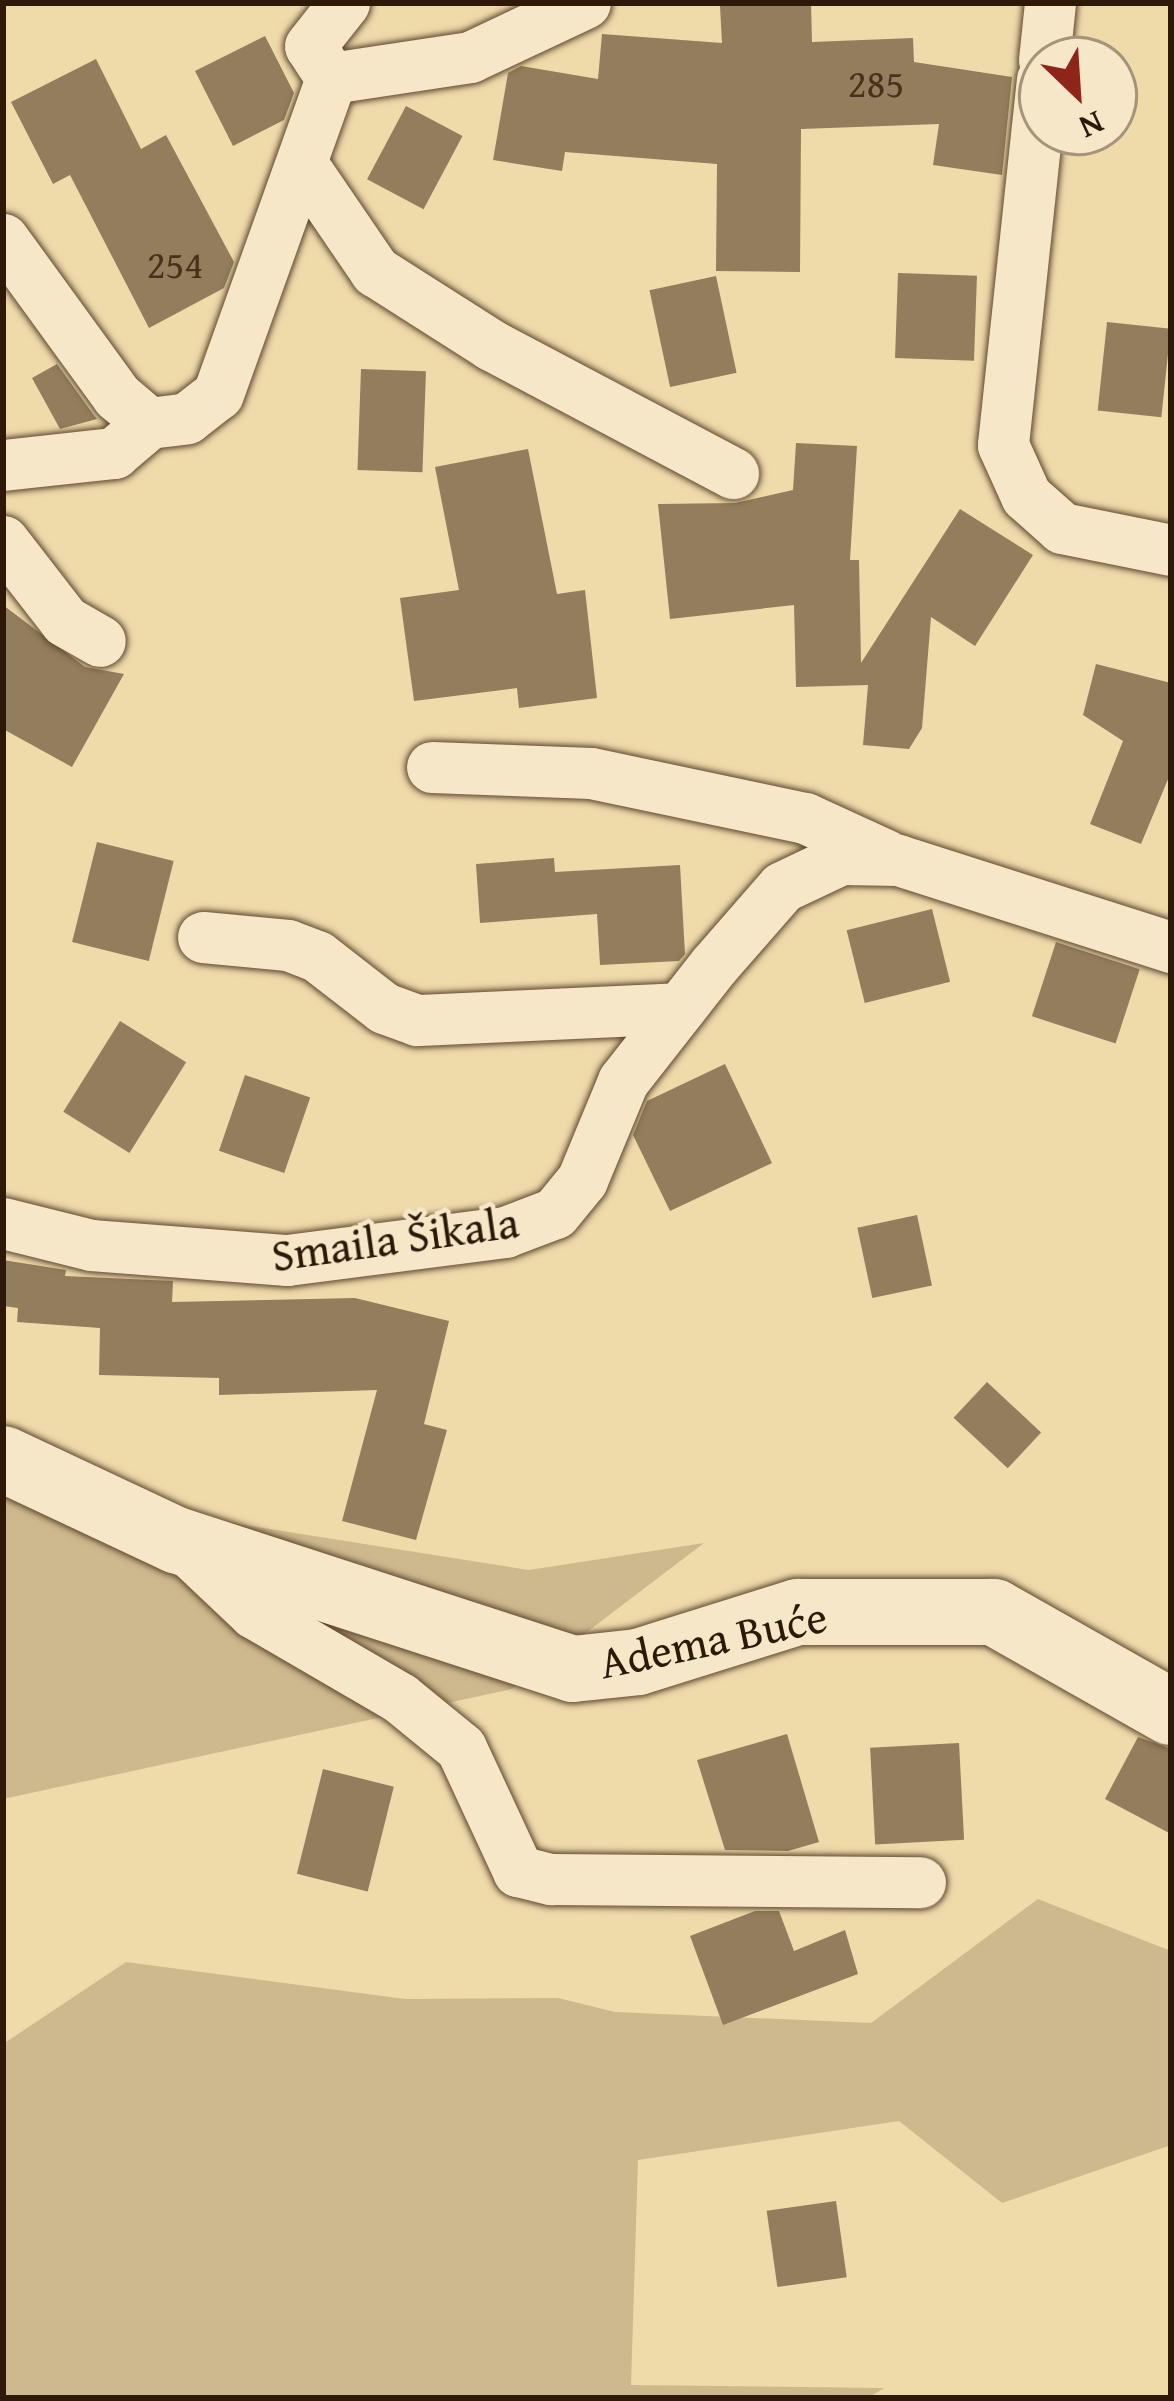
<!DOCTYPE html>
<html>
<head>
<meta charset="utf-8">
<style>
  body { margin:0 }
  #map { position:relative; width:1174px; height:2401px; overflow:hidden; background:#efdaaa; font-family:"Gentium Book Plus",serif }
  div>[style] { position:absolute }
  .green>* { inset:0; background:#ceb98e }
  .building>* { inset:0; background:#927d5c; transform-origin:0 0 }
  .roads { filter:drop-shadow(0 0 3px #5e4830) drop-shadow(0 0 3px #5e4830) }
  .street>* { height:51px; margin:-25.5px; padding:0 25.5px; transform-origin:25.5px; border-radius:25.5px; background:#f5e7c8 }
  .secondary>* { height:66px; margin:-33px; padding:0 33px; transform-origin:33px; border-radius:33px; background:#f5e7c8 }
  span { translate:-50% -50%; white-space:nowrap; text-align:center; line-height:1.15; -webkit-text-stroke:9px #f5e7c8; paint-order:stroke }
  .number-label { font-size:39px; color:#47311d }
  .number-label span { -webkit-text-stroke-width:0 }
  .street-label { font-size:45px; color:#2e1808 }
  .frame { position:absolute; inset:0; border:6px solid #2e1808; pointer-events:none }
  .north { position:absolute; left:1018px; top:36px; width:120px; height:120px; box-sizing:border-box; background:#f5e7c8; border:3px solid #a5947b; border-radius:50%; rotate:155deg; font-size:33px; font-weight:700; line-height:48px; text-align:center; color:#2e1808 }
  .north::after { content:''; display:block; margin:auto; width:42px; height:54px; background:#8f2418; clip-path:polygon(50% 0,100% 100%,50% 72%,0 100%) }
</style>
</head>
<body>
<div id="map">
  <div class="green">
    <div style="clip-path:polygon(3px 1487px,529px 1570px,704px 1543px,512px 1689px,3px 1799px)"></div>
    <div style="clip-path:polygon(1038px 1899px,1171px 1951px,1171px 2145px,1002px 2203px,899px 2121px,638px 2160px,631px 2385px,884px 2388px,868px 2398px,3px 2398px,3px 2044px,126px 1962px,405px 1999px,558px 1998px,615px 2012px,871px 2023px)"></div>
  </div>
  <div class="building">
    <div style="clip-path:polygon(811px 3px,812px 42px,913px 38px,914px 62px,1012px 77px,1002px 175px,933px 165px,939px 124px,801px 129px,800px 272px,716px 271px,717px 164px,565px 152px,562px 171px,493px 160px,508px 73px,521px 66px,598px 79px,602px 34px,722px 43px,720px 6px)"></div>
    <div style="clip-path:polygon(265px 36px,294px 93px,284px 120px,233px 146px,195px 71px)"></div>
    <div style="clip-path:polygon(96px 59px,141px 149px,166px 135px,234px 262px,224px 288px,149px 328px,70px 175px,53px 184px,11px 102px)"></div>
    <div style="left:406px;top:106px;width:64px;height:83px;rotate:28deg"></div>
    <div style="left:898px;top:273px;width:79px;height:85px;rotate:2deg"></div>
    <div style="left:716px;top:276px;width:99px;height:68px;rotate:78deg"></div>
    <div style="left:1107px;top:322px;width:64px;height:89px;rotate:6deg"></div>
    <div style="clip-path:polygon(57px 364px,93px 414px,97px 419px,60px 429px,32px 378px)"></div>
    <div style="left:361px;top:369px;width:65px;height:101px;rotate:2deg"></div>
    <div style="clip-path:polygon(796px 443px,857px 446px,850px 560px,859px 560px,861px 663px,960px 509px,1033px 555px,975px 646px,931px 617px,922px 728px,909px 749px,863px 745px,868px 685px,796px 687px,794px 605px,670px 619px,658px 504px,735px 503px,793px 490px)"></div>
    <div style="clip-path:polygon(528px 449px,557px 594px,585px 590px,597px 698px,519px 708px,517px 688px,414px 701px,400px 598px,459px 590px,435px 467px)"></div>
    <div style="clip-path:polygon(3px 605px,85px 667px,124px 674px,72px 767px,3px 729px)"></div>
    <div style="clip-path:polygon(1096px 664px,1171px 683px,1171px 772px,1141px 844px,1090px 824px,1123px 741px,1083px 715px)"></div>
    <div style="left:97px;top:842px;width:79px;height:103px;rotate:14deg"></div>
    <div style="clip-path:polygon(554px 858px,555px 872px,680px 865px,685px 954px,679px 961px,600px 965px,597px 914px,480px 923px,476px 864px)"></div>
    <div style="left:932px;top:909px;width:75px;height:88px;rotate:76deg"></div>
    <div style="left:1056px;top:942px;width:88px;height:78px;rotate:18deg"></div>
    <div style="left:120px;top:1021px;width:78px;height:107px;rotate:32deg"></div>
    <div style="clip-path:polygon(725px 1064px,772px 1163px,670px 1211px,633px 1135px,647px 1101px)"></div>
    <div style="left:245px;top:1075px;width:69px;height:80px;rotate:19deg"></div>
    <div style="left:917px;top:1215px;width:72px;height:61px;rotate:78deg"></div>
    <div style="clip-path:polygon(3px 1260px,66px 1270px,65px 1276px,173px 1281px,172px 1302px,355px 1298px,449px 1321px,424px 1424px,447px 1430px,416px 1540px,342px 1521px,377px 1390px,219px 1395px,219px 1378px,99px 1375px,100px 1328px,17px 1322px,18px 1308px,3px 1306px)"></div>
    <div style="left:987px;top:1382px;width:74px;height:49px;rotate:43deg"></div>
    <div style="clip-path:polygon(787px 1734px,819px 1842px,788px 1851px,725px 1850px,697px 1760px)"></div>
    <div style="clip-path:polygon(1138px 1737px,1171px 1749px,1171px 1834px,1105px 1799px)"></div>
    <div style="left:959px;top:1743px;width:97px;height:89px;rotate:87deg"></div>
    <div style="left:323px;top:1769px;width:73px;height:108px;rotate:14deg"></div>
    <div style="clip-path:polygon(755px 1911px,779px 1911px,794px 1951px,845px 1930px,858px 1974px,723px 2025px,690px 1936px)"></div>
    <div style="left:836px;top:2201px;width:77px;height:70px;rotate:82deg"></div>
  </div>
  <div class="roads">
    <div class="street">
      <div style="left:1044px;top:60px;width:57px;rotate:-84deg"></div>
      <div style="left:331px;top:78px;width:141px;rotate:-8.6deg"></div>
      <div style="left:470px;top:57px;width:127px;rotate:-25.2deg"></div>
      <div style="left:331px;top:78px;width:38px;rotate:-123deg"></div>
      <div style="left:310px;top:46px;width:55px;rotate:-51.7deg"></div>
      <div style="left:1042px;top:79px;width:368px;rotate:96.1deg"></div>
      <div style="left:1003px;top:445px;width:56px;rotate:65.7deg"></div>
      <div style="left:1026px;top:496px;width:48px;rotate:41.6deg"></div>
      <div style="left:1062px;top:528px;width:111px;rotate:11.4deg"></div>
      <div style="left:302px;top:164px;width:130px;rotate:55.7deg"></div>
      <div style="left:375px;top:271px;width:138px;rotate:32.5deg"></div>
      <div style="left:491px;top:345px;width:274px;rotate:27.9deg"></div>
      <div style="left:3px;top:239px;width:194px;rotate:54deg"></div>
      <div style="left:117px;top:396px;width:42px;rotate:40.2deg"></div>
      <div style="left:149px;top:423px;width:38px;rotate:-7deg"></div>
      <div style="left:187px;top:418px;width:39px;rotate:-38deg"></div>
      <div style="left:218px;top:394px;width:336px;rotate:-70.3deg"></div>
      <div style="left:3px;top:465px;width:112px;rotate:-6.2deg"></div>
      <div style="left:114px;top:453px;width:46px;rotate:-40.6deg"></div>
      <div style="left:3px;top:541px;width:101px;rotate:52.2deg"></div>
      <div style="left:65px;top:621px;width:40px;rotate:29.7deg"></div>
      <div style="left:432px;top:767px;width:159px;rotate:2.2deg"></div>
      <div style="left:591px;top:773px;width:219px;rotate:11.9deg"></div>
      <div style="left:805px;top:818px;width:89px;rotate:24.6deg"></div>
      <div style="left:203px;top:937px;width:85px;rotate:5.4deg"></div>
      <div style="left:288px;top:945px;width:31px;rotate:21deg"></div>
      <div style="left:317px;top:956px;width:85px;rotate:37.8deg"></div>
      <div style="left:384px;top:1008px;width:35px;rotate:20deg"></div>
      <div style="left:417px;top:1020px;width:263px;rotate:-2.6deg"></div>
      <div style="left:3px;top:1223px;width:91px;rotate:14deg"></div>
      <div style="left:91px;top:1245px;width:197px;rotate:4.4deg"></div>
      <div style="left:287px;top:1260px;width:220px;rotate:-7.3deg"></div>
      <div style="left:505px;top:1232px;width:53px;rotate:-20.8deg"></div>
      <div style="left:555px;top:1213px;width:43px;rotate:-50.7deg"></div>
      <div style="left:582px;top:1180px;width:107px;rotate:-67.5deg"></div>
      <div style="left:623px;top:1081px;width:147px;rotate:-51.9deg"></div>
      <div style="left:714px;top:965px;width:103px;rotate:-48.9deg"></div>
      <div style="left:782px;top:887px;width:65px;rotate:-25.4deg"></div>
      <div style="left:841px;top:859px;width:57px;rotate:1deg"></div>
      <div style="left:898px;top:860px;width:287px;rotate:17.7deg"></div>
      <div style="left:181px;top:1544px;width:100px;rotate:43.4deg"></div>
      <div style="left:254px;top:1613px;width:169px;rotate:30.2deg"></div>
      <div style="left:400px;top:1698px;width:79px;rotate:39.3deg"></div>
      <div style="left:461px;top:1748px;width:136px;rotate:65.1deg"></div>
      <div style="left:518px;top:1871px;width:34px;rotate:14deg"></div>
      <div style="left:551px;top:1879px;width:369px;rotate:0.5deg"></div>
    </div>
    <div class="secondary">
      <div style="left:3px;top:1459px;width:191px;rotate:25.1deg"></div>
      <div style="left:176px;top:1540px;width:417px;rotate:18deg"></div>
      <div style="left:573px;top:1669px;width:65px;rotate:-6.1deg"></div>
      <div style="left:638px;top:1662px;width:168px;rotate:-17.4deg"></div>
      <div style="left:798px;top:1612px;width:196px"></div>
      <div style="left:994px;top:1612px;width:203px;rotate:29.5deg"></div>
    </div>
  </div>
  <div class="number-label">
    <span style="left:876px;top:83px">285</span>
    <span style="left:175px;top:264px">254</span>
  </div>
  <div class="street-label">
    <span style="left:395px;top:1238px;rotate:-8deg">Smaila Šikala</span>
    <span style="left:713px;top:1639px;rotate:-12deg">Adema Buće</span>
  </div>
  <div class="frame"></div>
  <div class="north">N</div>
</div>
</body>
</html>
